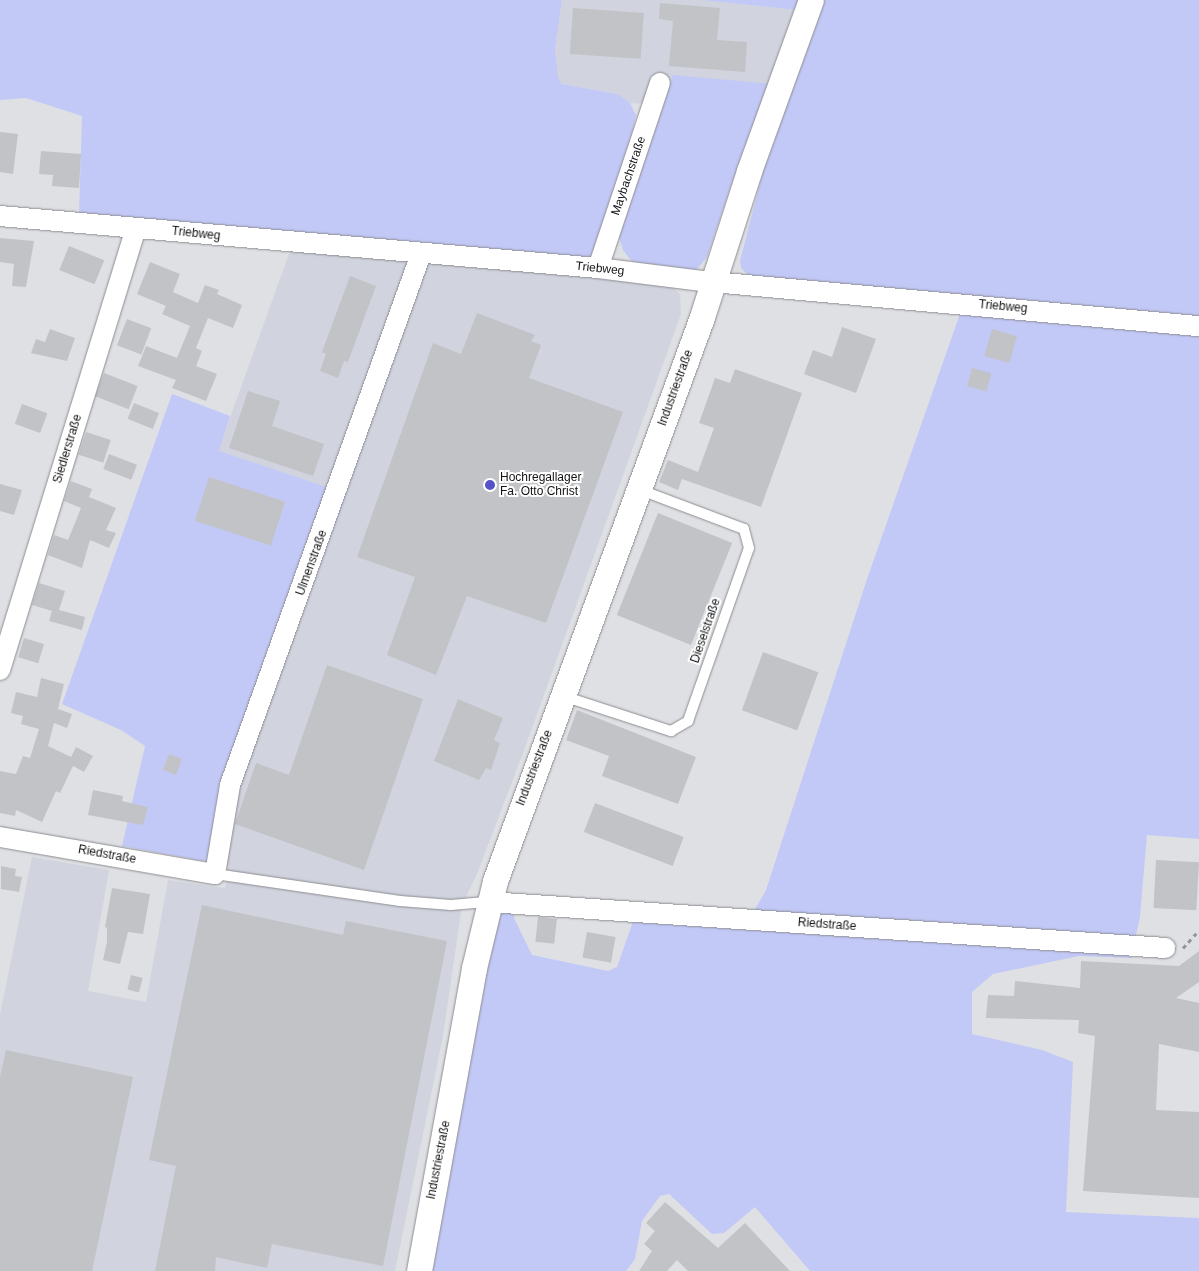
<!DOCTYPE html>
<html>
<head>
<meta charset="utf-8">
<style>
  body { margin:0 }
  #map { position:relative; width:1199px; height:1271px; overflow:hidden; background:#dfe0e4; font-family:Arial,sans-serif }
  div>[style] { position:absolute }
  .built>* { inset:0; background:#d1d3de }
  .green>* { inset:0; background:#c3c9f7 }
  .building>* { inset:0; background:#c2c3c7; transform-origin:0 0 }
  .path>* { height:3px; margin-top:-1.5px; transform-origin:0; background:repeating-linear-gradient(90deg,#949598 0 4px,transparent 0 8px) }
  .roads { filter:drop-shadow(0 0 1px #8c8d91) drop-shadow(0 0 1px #8c8d91) }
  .service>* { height:10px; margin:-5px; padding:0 5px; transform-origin:5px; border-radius:5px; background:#fff }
  .minor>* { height:20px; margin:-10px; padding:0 10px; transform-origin:10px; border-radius:10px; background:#fff }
  .tertiary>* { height:25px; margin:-12.5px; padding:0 12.5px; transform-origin:12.5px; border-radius:12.5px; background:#fff }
  .dots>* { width:14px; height:14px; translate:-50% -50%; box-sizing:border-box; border:2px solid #fff; border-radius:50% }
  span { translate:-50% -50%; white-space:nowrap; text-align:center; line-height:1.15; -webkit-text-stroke:4px #fff; paint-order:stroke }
  .street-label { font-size:12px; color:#121314 }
  .poi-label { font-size:12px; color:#121314 }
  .left { translate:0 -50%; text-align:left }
</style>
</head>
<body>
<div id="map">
  <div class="built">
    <div style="clip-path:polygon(562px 0,701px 0,797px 10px,773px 84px,662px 105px,630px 103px,618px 94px,562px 84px,557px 76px,555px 49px)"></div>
    <div style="clip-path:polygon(290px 251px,640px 280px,672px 286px,680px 294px,681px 314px,526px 745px,477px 874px,462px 905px,443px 1036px,395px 1271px,0 1271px,0 1015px,32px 857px,109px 870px,88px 991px,146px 1002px,168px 880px,225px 888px,229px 866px,221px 864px,234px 792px,347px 495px,218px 451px)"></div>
  </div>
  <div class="green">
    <div style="clip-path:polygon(0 0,562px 0,555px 49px,558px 77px,562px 84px,618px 94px,630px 103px,636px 115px,632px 133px,595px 251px,587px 259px,79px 215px,82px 116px,26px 98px,0 100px)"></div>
    <div style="clip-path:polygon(701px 0,801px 0,797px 10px)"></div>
    <div style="clip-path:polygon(820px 0,1199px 0,1199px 839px,1147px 835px,1140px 917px,1131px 958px,1079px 956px,993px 974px,972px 992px,972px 1034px,1042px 1050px,1073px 1062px,1066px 1212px,1199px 1218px,1199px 1271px,810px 1271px,755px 1207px,724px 1233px,712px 1234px,669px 1194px,660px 1196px,642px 1221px,635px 1259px,626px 1271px,428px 1271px,499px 909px,515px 909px,514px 918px,532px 955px,608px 971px,617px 967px,635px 916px,747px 923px,766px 890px,867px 579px,962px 308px,748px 275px,741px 268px,740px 261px,769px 148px)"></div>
    <div style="clip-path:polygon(673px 75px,773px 84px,733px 180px,707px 257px,696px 270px,686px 271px,634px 264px,623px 250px,619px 237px)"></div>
    <div style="clip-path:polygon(172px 394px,230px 416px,219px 451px,347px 494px,234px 792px,221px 864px,122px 846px,145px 746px,121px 730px,62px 704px)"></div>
  </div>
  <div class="building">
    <div style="clip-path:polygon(660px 3px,720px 8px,717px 40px,747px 42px,745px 72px,669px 66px,673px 21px,659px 19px)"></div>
    <div style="left:573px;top:8px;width:71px;height:46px;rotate:4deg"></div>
    <div style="clip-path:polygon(0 132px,18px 134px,13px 174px,0 172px)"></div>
    <div style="clip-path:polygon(41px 151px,81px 154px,79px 188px,52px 186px,53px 175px,39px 174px)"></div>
    <div style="clip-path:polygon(0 238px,34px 241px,26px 287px,12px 286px,14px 264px,0 262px)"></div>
    <div style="left:69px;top:246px;width:38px;height:26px;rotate:22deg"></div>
    <div style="clip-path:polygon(150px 262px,180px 274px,173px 292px,198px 303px,205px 285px,219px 290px,217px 294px,242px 305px,233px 328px,208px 318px,196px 348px,202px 351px,196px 366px,217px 374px,206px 401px,172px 388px,176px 380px,138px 366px,146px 346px,177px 358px,190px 326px,162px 314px,166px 306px,137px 294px)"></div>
    <div style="clip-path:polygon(350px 276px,376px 286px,348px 362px,344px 361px,338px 378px,320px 371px,326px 354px,322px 352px)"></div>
    <div style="clip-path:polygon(477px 313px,535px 335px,531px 341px,541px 345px,529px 378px,623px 412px,546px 623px,467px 596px,436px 675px,387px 655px,415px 577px,357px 557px,433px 343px,461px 354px)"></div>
    <div style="left:127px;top:319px;width:26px;height:28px;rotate:21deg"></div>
    <div style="clip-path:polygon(842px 327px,876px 339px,856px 393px,804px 374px,813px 350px,832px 357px)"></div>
    <div style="clip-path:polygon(50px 329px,75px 338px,67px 361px,31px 353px,36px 339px,45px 342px)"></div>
    <div style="left:992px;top:329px;width:26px;height:28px;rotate:16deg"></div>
    <div style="left:972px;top:368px;width:20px;height:19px;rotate:15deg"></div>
    <div style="clip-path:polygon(735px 369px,802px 393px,761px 507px,682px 479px,678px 490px,659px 482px,668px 460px,698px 472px,714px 428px,699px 423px,715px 378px,730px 383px)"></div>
    <div style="left:104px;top:373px;width:36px;height:25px;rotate:21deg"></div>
    <div style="clip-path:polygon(248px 391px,280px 401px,272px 426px,324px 444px,313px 476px,229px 448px)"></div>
    <div style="left:134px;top:403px;width:27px;height:17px;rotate:22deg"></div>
    <div style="left:22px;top:404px;width:27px;height:21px;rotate:20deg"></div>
    <div style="left:86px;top:432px;width:26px;height:24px;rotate:18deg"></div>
    <div style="left:109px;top:454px;width:30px;height:16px;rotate:21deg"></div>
    <div style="left:209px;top:477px;width:80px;height:46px;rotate:18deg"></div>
    <div style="clip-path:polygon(71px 481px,92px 489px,89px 497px,116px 508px,106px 530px,116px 533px,109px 548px,90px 540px,82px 568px,48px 555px,54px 535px,68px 540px,81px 508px,64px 501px)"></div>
    <div style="clip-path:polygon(0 484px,22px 490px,14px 515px,0 511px)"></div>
    <div style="left:658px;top:513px;width:80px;height:110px;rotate:22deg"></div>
    <div style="clip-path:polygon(39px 583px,65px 591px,59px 610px,85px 617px,82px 630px,49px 621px,52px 611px,32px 605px)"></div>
    <div style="left:24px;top:638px;width:21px;height:20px;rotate:17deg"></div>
    <div style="left:763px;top:652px;width:59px;height:62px;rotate:20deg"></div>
    <div style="clip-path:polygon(327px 665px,423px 699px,364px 870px,235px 824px,256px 763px,289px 775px)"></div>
    <div style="clip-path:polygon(41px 678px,64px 684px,58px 709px,72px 714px,67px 728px,54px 723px,48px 746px,71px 757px,76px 747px,93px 756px,84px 772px,73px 766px,60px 793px,56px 791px,42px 822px,16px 810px,15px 816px,0 813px,0 771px,16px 774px,23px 756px,30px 758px,39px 729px,21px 724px,23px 716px,11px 713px,16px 692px,37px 697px)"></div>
    <div style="clip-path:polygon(458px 699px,503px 718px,494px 740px,500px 743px,491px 770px,486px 768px,479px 780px,434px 761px)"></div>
    <div style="clip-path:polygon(577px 710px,696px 757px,678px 804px,602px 776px,609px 756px,566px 740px)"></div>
    <div style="left:169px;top:754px;width:14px;height:17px;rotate:21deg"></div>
    <div style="clip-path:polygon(93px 790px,123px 796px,122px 801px,148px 807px,143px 825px,88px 815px)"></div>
    <div style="left:595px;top:803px;width:95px;height:31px;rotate:21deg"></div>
    <div style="left:1156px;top:860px;width:43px;height:48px;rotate:3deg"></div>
    <div style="clip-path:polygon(1px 866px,16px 869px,15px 876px,22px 877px,19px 892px,1px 889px)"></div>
    <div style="clip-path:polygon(112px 888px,150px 894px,143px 934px,128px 932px,120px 964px,103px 960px,107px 942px,107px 928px,105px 927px)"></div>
    <div style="clip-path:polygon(202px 905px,343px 935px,346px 921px,447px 941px,383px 1266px,272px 1244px,267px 1268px,216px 1257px,215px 1271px,155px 1271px,176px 1166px,149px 1160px)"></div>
    <div style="left:538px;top:917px;width:19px;height:25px;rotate:6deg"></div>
    <div style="left:587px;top:932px;width:29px;height:26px;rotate:10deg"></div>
    <div style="clip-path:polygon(1199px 951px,1199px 982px,1176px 998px,1199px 1003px,1199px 1052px,1159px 1044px,1156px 1110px,1199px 1112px,1199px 1198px,1083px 1191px,1095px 1036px,1078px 1033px,1079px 1020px,986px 1018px,988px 995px,1014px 996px,1015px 981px,1080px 988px,1081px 961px,1179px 966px)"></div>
    <div style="left:131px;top:975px;width:12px;height:15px;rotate:14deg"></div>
    <div style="clip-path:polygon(6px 1050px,133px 1077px,92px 1271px,0 1271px,0 1077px)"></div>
    <div style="clip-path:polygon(665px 1202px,718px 1248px,745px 1223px,790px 1271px,688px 1271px,677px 1260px,667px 1271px,639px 1271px,652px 1251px,644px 1244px,655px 1231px,646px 1223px)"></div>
  </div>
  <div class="path">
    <div style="left:1183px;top:948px;width:24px;rotate:-48deg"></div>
  </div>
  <div class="roads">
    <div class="service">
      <div style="left:563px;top:696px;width:114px;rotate:18deg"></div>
      <div style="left:671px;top:731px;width:20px;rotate:-30deg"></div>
      <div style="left:688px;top:721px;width:183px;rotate:-70.6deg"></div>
      <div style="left:749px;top:548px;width:20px;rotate:-105deg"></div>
      <div style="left:744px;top:529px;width:113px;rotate:-159.3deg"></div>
      <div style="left:215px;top:874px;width:187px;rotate:8.3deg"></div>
      <div style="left:400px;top:901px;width:51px;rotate:4.5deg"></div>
      <div style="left:451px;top:905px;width:38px;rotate:-5deg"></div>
    </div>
    <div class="minor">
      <div style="left:0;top:216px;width:600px;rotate:4.97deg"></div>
      <div style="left:598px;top:268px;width:105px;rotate:7.1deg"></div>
      <div style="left:702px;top:281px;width:499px;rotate:5.2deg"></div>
      <div style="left:598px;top:268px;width:195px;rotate:-71.5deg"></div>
      <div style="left:0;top:670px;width:462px;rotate:-72.9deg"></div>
      <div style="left:0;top:837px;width:218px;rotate:9.8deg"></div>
      <div style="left:215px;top:874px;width:90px;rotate:-80.4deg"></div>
      <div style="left:230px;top:785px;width:564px;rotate:-70.22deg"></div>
      <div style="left:489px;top:902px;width:678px;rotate:3.89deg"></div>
    </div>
    <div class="tertiary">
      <div style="left:419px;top:1271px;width:308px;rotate:-79.7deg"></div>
      <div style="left:474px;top:968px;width:89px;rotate:-76.4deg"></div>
      <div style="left:495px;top:881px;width:598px;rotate:-69.84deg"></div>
      <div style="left:701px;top:320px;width:157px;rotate:-72.1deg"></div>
      <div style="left:749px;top:171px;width:182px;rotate:-70.1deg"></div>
    </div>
  </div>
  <div class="dots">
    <div style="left:490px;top:485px;background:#5653ca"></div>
  </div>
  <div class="street-label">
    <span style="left:629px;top:176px;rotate:-71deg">Maybachstraße</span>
    <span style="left:196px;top:234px;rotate:6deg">Triebweg</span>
    <span style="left:600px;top:269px;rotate:6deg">Triebweg</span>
    <span style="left:1003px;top:307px;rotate:5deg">Triebweg</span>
    <span style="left:676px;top:388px;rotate:-70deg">Industriestraße</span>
    <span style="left:68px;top:449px;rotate:-73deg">Siedlerstraße</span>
    <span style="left:312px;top:563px;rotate:-70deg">Ulmenstraße</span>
    <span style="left:706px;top:631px;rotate:-71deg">Dieselstraße</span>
    <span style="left:535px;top:768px;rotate:-69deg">Industriestraße</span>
    <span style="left:107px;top:855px;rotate:10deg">Riedstraße</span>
    <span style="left:827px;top:925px;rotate:4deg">Riedstraße</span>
    <span style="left:439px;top:1160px;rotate:-79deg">Industriestraße</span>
  </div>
  <div class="poi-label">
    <span class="left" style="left:500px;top:485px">Hochregallager<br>Fa. Otto Christ</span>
  </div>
</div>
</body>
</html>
